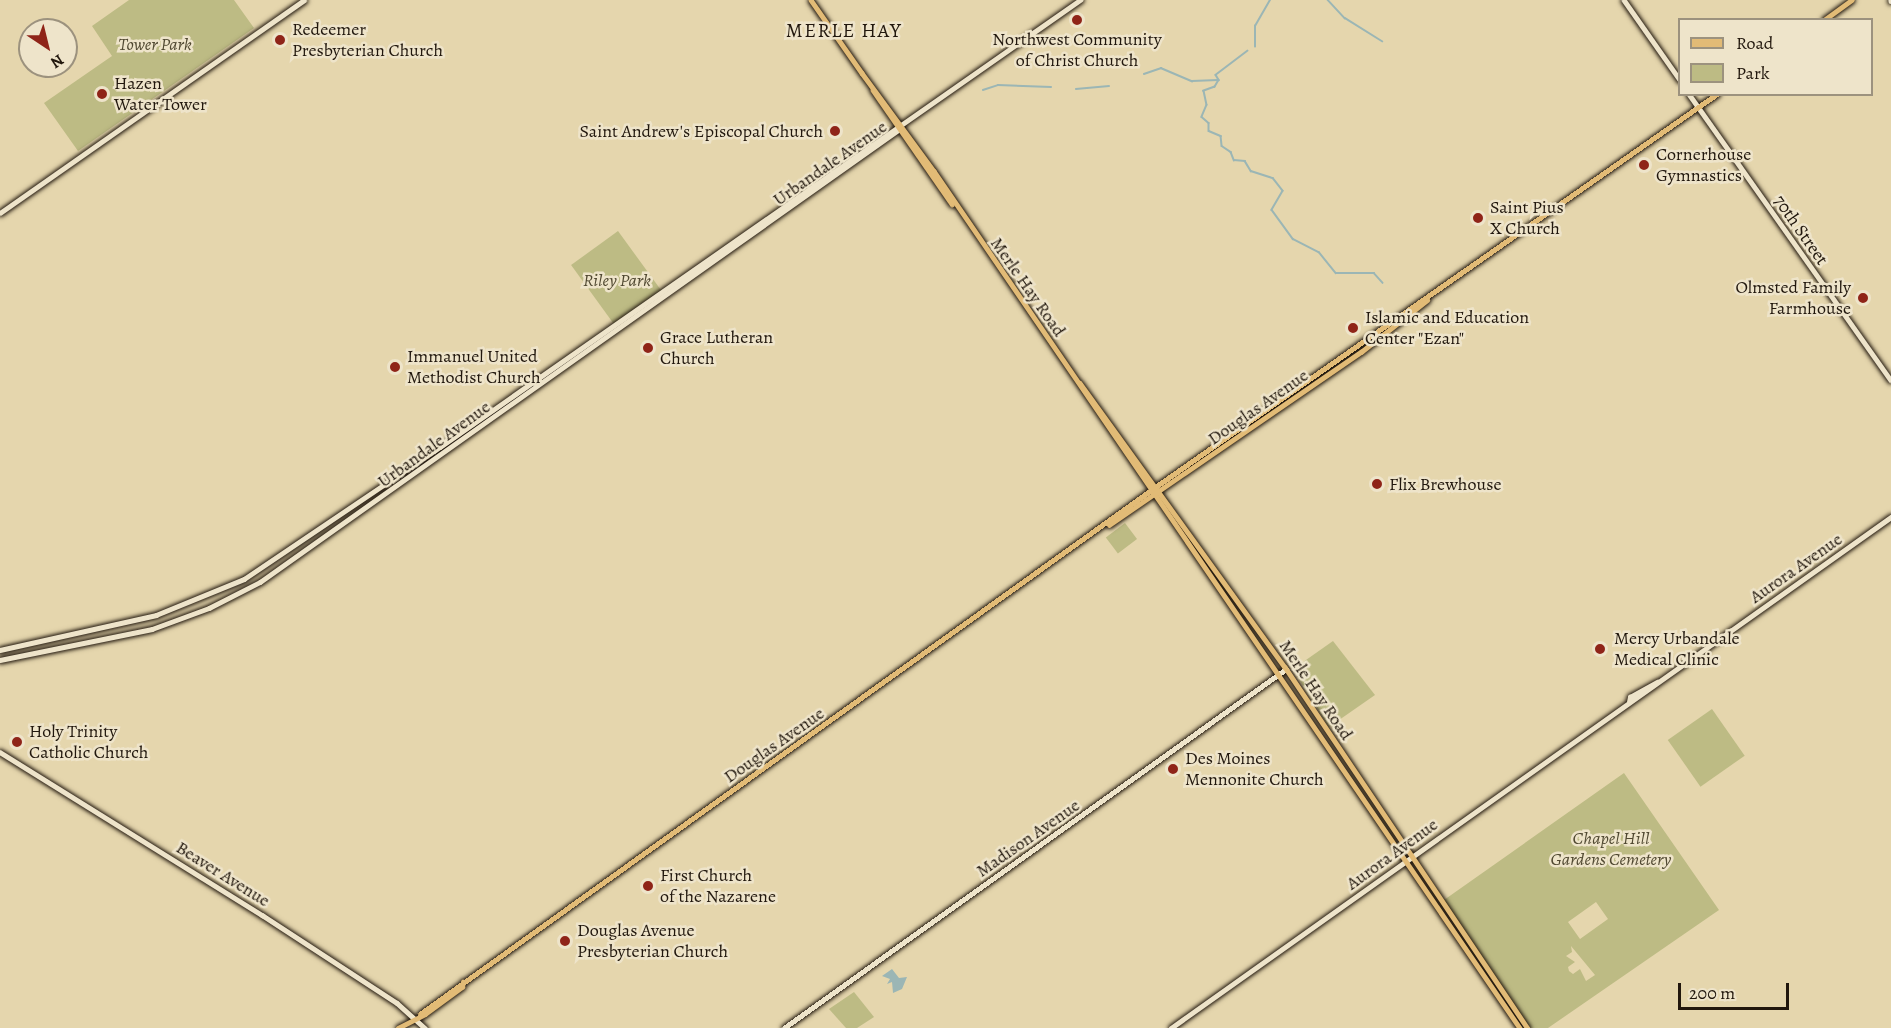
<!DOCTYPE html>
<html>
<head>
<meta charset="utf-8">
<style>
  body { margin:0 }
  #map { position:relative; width:1891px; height:1028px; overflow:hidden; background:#e5d6ad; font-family:Alegreya,serif }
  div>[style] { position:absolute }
  .green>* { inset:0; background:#bdbb84; transform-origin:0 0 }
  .water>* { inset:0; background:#9bb6b5 }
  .stream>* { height:1.5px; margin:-0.75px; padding:0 0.75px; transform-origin:0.75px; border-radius:0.75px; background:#9bb6b5 }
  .roads { filter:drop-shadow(0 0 2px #21170d) drop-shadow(0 0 2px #21170d) }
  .secondary>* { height:4.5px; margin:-2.25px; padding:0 2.25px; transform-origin:2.25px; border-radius:2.25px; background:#eee4ca }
  .primary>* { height:4.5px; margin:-2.25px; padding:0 2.25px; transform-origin:2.25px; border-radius:2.25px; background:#e2bb76 }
  .dots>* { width:16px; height:16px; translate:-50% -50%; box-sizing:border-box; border:3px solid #eee4ca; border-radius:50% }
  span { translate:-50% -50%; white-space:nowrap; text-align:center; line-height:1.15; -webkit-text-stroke:5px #eee4ca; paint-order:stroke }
  .poi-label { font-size:18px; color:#21170d }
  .left { translate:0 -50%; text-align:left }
  .right { translate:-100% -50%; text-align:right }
  .park-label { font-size:18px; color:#504831; font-style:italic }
  .street-label { font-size:18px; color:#21170d }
  .neighbourhood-label { font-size:20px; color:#21170d; letter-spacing:1.5px }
  .legend { position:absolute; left:1678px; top:18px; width:195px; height:78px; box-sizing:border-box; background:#eee4ca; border:2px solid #9c927e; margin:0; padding:8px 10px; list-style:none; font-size:18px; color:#21170d }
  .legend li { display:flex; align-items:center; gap:12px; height:30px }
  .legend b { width:30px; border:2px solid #9c927e }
  .north { position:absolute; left:18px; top:18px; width:60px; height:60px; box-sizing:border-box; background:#eee4ca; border:2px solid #9c927e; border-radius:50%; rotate:145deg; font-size:16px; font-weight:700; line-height:24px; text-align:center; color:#21170d }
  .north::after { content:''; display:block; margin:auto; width:21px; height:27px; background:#8f2418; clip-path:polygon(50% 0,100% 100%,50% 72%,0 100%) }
  .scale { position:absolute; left:1678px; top:983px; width:111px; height:27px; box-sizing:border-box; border:3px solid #21170d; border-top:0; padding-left:8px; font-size:18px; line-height:21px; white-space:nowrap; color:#21170d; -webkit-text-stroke:4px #eee4ca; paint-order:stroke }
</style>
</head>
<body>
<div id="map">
  <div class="green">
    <div style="clip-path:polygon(129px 0,234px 0,254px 28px,78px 151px,44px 103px,112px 56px,92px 26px)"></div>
    <div style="left:618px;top:231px;width:74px;height:58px;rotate:54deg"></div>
    <div style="left:1125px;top:523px;width:20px;height:24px;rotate:53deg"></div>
    <div style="clip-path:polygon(1333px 641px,1375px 695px,1329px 727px,1295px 673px,1296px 667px)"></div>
    <div style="left:1712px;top:709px;width:57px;height:54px;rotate:55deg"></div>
    <div style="clip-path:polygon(evenodd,1624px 773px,1719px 910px,1548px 1028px,1528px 1028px,1444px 900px,1624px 773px,1596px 902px,1608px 919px,1580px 939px,1568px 922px,1596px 902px,1624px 773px,1571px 946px,1595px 975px,1586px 981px,1580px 969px,1573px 974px,1569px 971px,1568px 967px,1575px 962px,1566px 956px,1572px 952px,1571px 946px)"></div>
    <div style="clip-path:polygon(854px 992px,874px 1017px,857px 1028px,846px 1028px,829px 1009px)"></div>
  </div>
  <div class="water">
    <div style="clip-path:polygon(892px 969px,899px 978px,907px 977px,902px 989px,893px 993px,892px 982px,887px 984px,890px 979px,882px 976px)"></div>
  </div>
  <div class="stream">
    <div style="left:1328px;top:0;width:25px;rotate:47deg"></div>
    <div style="left:1345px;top:18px;width:44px;rotate:31.9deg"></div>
    <div style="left:1255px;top:47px;width:21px;rotate:-90deg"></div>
    <div style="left:1255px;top:26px;width:30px;rotate:-60deg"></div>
    <div style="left:1248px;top:51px;width:40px;rotate:143deg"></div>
    <div style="left:1216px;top:75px;width:6px;rotate:59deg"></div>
    <div style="left:1219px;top:80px;width:8px;rotate:120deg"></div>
    <div style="left:1215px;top:87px;width:12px;rotate:160deg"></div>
    <div style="left:1204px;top:91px;width:14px;rotate:78deg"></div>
    <div style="left:1207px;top:105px;width:13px;rotate:113deg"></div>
    <div style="left:1202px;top:117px;width:9px;rotate:41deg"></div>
    <div style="left:1209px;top:123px;width:8px;rotate:90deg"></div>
    <div style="left:1209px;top:131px;width:13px;rotate:23deg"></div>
    <div style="left:1221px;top:136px;width:10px;rotate:84deg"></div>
    <div style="left:1222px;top:146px;width:11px;rotate:34deg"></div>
    <div style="left:1231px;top:152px;width:9px;rotate:69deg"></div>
    <div style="left:1234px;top:160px;width:11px;rotate:5deg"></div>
    <div style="left:1245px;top:161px;width:12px;rotate:59deg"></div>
    <div style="left:1251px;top:171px;width:23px;rotate:18deg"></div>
    <div style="left:1273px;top:178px;width:16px;rotate:52deg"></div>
    <div style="left:1283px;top:191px;width:22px;rotate:120deg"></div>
    <div style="left:1272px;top:210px;width:36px;rotate:54deg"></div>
    <div style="left:1293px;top:239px;width:29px;rotate:27deg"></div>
    <div style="left:1319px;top:252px;width:27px;rotate:51deg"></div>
    <div style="left:1336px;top:273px;width:38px"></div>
    <div style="left:1374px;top:273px;width:13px;rotate:48deg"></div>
    <div style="left:1144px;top:74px;width:18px;rotate:-19deg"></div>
    <div style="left:1161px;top:68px;width:34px;rotate:23deg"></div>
    <div style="left:1192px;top:81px;width:26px;rotate:-2deg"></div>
    <div style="left:1076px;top:89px;width:33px;rotate:-5deg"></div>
    <div style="left:983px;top:90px;width:16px;rotate:-18deg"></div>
    <div style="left:998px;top:85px;width:53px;rotate:2.2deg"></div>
  </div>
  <div class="roads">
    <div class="secondary">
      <div style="left:1624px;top:0;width:98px;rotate:55deg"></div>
      <div style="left:1891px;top:0;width:1px;rotate:90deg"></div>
      <div style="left:1689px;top:94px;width:350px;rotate:54.8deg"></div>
      <div style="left:0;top:213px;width:371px;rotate:-35deg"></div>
      <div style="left:0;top:650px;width:160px;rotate:-12.6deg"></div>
      <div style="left:156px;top:615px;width:95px;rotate:-22.2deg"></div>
      <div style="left:244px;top:579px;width:236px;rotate:-34deg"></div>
      <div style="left:440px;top:447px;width:781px;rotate:-34.93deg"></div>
      <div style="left:0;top:660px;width:155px;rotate:-11.5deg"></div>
      <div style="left:152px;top:629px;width:61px;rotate:-20.2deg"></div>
      <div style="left:209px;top:608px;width:57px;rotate:-27deg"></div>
      <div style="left:260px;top:582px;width:785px;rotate:-35.31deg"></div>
      <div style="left:1629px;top:702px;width:5px;rotate:-79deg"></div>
      <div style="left:1630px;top:697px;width:31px;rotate:-29deg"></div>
      <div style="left:0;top:752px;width:309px;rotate:31.9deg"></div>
      <div style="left:262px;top:915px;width:161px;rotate:33.1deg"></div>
      <div style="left:397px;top:1003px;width:38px;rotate:42deg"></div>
      <div style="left:784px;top:1028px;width:617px;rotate:-35.57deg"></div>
      <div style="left:1171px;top:1028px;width:883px;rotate:-35.36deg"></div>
    </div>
    <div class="primary">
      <div style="left:811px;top:0;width:89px;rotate:55.1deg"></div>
      <div style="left:1824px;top:20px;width:34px;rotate:-36deg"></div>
      <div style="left:862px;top:73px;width:122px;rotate:53.7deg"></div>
      <div style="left:934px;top:171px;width:1038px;rotate:55.64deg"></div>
      <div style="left:873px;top:90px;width:139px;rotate:55.3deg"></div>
      <div style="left:1080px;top:383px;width:350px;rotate:54.2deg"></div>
      <div style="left:1285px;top:667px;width:435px;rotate:56.1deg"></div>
      <div style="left:1109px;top:525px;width:306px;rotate:-34.5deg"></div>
      <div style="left:1361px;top:352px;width:84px;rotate:-38.2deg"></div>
      <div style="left:420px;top:1014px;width:899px;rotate:-35.63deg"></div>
      <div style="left:1151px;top:490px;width:691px;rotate:-34.98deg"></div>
      <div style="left:398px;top:1028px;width:30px;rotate:-27deg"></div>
      <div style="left:425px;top:1014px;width:46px;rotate:-36.1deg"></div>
      <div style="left:462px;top:987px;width:5px;rotate:-79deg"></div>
    </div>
  </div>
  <div class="dots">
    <div style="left:1077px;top:20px;background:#8f2418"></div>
    <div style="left:280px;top:40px;background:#8f2418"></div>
    <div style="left:102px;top:94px;background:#8f2418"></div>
    <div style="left:835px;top:131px;background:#8f2418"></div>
    <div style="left:1644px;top:165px;background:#8f2418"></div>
    <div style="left:1478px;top:218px;background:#8f2418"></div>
    <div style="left:1863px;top:298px;background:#8f2418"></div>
    <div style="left:1353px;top:328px;background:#8f2418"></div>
    <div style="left:648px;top:348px;background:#8f2418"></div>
    <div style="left:395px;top:367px;background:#8f2418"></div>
    <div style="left:1377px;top:484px;background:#8f2418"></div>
    <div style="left:1600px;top:649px;background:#8f2418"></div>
    <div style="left:17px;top:742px;background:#8f2418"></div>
    <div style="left:1173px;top:769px;background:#8f2418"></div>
    <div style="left:648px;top:886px;background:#8f2418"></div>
    <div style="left:565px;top:941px;background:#8f2418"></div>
  </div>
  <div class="poi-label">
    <span class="left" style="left:292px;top:40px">Redeemer<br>Presbyterian Church</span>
    <span style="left:1077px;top:50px">Northwest Community<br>of Christ Church</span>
    <span class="left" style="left:114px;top:94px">Hazen<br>Water Tower</span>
    <span class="right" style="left:823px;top:131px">Saint Andrew's Episcopal Church</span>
    <span class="left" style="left:1656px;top:165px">Cornerhouse<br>Gymnastics</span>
    <span class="left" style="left:1490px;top:218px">Saint Pius<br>X Church</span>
    <span class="right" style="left:1851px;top:298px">Olmsted Family<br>Farmhouse</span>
    <span class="left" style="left:1365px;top:328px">Islamic and Education<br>Center "Ezan"</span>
    <span class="left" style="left:660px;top:348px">Grace Lutheran<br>Church</span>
    <span class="left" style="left:407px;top:367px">Immanuel United<br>Methodist Church</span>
    <span class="left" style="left:1389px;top:484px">Flix Brewhouse</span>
    <span class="left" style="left:1614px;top:649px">Mercy Urbandale<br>Medical Clinic</span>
    <span class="left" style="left:29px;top:742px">Holy Trinity<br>Catholic Church</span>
    <span class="left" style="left:1185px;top:769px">Des Moines<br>Mennonite Church</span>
    <span class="left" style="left:660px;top:886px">First Church<br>of the Nazarene</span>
    <span class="left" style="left:577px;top:941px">Douglas Avenue<br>Presbyterian Church</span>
  </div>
  <div class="park-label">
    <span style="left:155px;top:44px">Tower Park</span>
    <span style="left:617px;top:280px">Riley Park</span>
    <span style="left:1611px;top:849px">Chapel Hill<br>Gardens Cemetery</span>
  </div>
  <div class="street-label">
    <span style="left:830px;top:163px;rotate:-35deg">Urbandale Avenue</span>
    <span style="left:1801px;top:230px;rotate:55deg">70th Street</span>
    <span style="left:1028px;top:287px;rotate:55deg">Merle Hay Road</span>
    <span style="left:1258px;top:407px;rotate:-35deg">Douglas Avenue</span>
    <span style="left:434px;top:444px;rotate:-36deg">Urbandale Avenue</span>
    <span style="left:1796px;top:568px;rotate:-35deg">Aurora Avenue</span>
    <span style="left:1316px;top:690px;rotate:56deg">Merle Hay Road</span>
    <span style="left:774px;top:745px;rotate:-35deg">Douglas Avenue</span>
    <span style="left:1028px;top:838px;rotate:-35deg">Madison Avenue</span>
    <span style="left:1392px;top:854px;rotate:-36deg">Aurora Avenue</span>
    <span style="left:223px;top:874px;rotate:32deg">Beaver Avenue</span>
  </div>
  <div class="neighbourhood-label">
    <span style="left:844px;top:30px">MERLE HAY</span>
  </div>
  <ul class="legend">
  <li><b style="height:8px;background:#e2bb76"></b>Road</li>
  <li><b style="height:16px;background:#bdbb84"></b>Park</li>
  </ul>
  <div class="north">N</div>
  <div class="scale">200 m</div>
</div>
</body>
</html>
